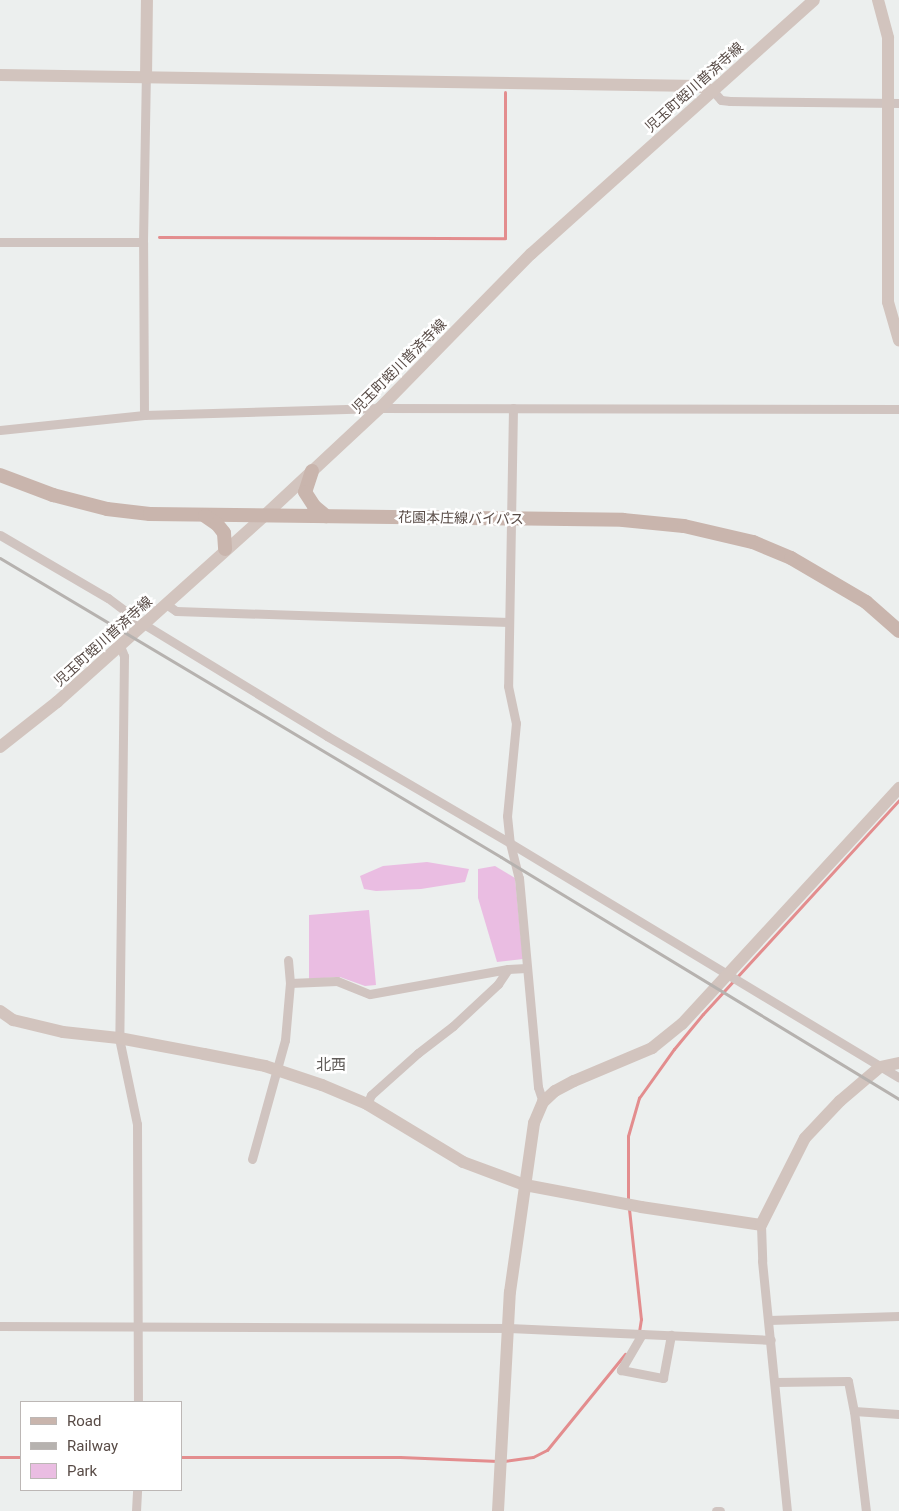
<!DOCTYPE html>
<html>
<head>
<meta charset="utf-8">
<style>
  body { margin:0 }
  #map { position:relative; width:899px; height:1511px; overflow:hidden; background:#ecefee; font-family:Roboto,"Noto Sans JP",sans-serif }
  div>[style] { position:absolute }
  .green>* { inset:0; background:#eabde2 }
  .stream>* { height:3px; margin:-1.5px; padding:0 1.5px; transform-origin:1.5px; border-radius:1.5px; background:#e38d8e }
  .street>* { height:9px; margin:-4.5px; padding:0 4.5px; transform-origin:4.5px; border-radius:4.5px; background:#d0c4c0 }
  .secondary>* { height:12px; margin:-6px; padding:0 6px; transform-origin:6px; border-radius:6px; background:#d2c4be }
  .primary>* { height:14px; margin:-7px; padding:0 7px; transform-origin:7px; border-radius:7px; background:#c9b5ad }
  .rail>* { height:3px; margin:-1.5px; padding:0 1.5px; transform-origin:1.5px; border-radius:1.5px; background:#b6b2af }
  span { translate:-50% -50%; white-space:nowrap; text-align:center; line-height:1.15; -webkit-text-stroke:5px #fff; paint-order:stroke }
  .street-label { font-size:14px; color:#584b46 }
  .neighbourhood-label { font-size:15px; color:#605c59 }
  .legend { position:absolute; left:20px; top:1401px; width:162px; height:90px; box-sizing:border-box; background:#fff; border:1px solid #bcb7b5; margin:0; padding:6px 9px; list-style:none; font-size:15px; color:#584b46 }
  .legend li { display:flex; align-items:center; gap:10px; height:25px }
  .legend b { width:25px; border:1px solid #bcb7b5 }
</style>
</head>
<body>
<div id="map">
  <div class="green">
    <div style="clip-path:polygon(427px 862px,469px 869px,465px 882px,421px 889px,376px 891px,364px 889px,360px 876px,383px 866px)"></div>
    <div style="clip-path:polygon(495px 866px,515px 878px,523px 959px,497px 962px,478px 898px,478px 869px)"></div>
    <div style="clip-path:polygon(369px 910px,376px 985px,365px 986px,340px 977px,309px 979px,309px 915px)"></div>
  </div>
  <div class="stream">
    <div style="left:159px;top:237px;width:346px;rotate:0.2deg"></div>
    <div style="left:505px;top:238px;width:146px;rotate:-90deg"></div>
    <div style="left:628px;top:1200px;width:64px;rotate:-90deg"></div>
    <div style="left:628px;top:1136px;width:40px;rotate:-74deg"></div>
    <div style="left:639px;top:1098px;width:60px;rotate:-54.5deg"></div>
    <div style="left:674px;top:1049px;width:45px;rotate:-50.4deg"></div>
    <div style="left:703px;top:1014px;width:290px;rotate:-47.5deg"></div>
    <div style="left:629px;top:1209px;width:111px;rotate:83.8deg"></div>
    <div style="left:641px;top:1319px;width:13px;rotate:99deg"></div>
    <div style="left:0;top:1457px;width:21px"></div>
    <div style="left:181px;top:1457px;width:219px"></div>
    <div style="left:400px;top:1457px;width:98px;rotate:2.3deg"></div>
    <div style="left:504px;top:1461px;width:29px;rotate:-8deg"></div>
    <div style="left:533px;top:1457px;width:16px;rotate:-27deg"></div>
    <div style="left:547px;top:1450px;width:124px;rotate:-50.9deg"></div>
  </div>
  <div class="street">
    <div style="left:713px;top:91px;width:12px;rotate:48deg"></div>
    <div style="left:721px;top:100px;width:9px;rotate:6deg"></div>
    <div style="left:730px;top:101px;width:169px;rotate:0.7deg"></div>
    <div style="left:0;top:242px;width:143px"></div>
    <div style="left:513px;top:408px;width:278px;rotate:91deg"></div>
    <div style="left:508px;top:686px;width:38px;rotate:78deg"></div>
    <div style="left:516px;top:723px;width:93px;rotate:95.5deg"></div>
    <div style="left:507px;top:816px;width:27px;rotate:84deg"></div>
    <div style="left:510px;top:843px;width:36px;rotate:76deg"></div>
    <div style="left:519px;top:878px;width:210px;rotate:84.8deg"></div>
    <div style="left:538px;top:1087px;width:16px;rotate:72deg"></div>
    <div style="left:144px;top:415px;width:173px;rotate:-90.3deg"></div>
    <div style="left:143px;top:242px;width:164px;rotate:-89deg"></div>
    <div style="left:0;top:430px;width:145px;rotate:-5.9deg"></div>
    <div style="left:144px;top:415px;width:236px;rotate:-1.7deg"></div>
    <div style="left:380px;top:408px;width:519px;rotate:0.11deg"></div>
    <div style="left:0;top:535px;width:125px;rotate:30.3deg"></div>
    <div style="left:108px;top:598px;width:36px;rotate:37deg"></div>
    <div style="left:137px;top:620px;width:223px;rotate:31.4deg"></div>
    <div style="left:327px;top:736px;width:212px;rotate:30.3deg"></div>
    <div style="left:510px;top:843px;width:454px;rotate:31.1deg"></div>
    <div style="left:166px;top:604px;width:12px;rotate:35deg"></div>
    <div style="left:176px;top:611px;width:333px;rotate:1.9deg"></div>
    <div style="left:120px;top:646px;width:11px;rotate:68deg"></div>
    <div style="left:124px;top:656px;width:382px;rotate:90.7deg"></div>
    <div style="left:119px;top:1038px;width:88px;rotate:78.2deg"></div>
    <div style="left:137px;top:1124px;width:278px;rotate:89.8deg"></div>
    <div style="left:290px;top:983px;width:47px;rotate:-2.4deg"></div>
    <div style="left:337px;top:981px;width:35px;rotate:22deg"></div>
    <div style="left:370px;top:994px;width:140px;rotate:-10.3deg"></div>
    <div style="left:508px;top:969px;width:18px;rotate:-3deg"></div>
    <div style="left:367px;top:1104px;width:10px;rotate:-66deg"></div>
    <div style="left:371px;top:1095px;width:63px;rotate:-41.8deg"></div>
    <div style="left:418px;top:1053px;width:44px;rotate:-37.6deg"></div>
    <div style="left:453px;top:1026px;width:62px;rotate:-43deg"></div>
    <div style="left:498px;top:984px;width:18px;rotate:-56deg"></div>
    <div style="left:252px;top:1159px;width:123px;rotate:-74.5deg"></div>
    <div style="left:285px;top:1040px;width:57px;rotate:-85deg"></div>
    <div style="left:290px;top:983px;width:23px;rotate:-95deg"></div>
    <div style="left:761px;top:1225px;width:36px;rotate:88deg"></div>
    <div style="left:762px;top:1261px;width:251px;rotate:84.3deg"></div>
    <div style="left:769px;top:1320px;width:130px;rotate:-1.8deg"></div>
    <div style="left:0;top:1326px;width:509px;rotate:0.23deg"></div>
    <div style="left:509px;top:1328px;width:262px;rotate:2.6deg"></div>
    <div style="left:642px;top:1334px;width:42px;rotate:120.3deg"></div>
    <div style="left:621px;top:1370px;width:43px;rotate:10.8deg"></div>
    <div style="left:663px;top:1378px;width:44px;rotate:-79.5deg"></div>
    <div style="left:775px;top:1382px;width:73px;rotate:-0.8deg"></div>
    <div style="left:848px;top:1381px;width:31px;rotate:79deg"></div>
    <div style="left:854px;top:1411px;width:101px;rotate:83.2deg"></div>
    <div style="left:854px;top:1411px;width:45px;rotate:3.8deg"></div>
    <div style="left:136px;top:1511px;width:21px;rotate:-87deg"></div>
    <div style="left:716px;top:1511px;width:4px"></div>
  </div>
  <div class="secondary">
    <div style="left:878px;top:0;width:39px;rotate:75deg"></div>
    <div style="left:888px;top:38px;width:264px;rotate:90deg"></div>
    <div style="left:888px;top:302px;width:40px;rotate:74deg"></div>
    <div style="left:0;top:75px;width:699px;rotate:0.9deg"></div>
    <div style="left:699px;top:86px;width:15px;rotate:20deg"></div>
    <div style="left:146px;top:78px;width:78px;rotate:-89.3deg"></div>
    <div style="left:0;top:747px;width:73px;rotate:-38.3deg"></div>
    <div style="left:57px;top:702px;width:278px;rotate:-41.9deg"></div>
    <div style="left:264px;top:516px;width:158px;rotate:-43deg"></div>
    <div style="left:380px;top:408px;width:216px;rotate:-45.6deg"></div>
    <div style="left:531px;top:254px;width:380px;rotate:-41.9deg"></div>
    <div style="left:0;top:1011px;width:16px;rotate:35deg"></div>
    <div style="left:13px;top:1020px;width:51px;rotate:13.5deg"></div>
    <div style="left:63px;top:1032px;width:56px;rotate:6.1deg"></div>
    <div style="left:119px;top:1038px;width:86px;rotate:10.7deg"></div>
    <div style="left:204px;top:1054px;width:62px;rotate:11.1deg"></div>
    <div style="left:265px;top:1066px;width:60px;rotate:18.4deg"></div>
    <div style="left:322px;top:1085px;width:49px;rotate:22.9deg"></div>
    <div style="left:367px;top:1104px;width:112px;rotate:31.1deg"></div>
    <div style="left:463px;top:1162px;width:66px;rotate:20.4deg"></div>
    <div style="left:525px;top:1185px;width:118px;rotate:10.7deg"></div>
    <div style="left:641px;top:1207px;width:121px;rotate:8.5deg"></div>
    <div style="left:761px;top:1225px;width:97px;rotate:-63.2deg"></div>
    <div style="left:805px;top:1138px;width:51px;rotate:-46.6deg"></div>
    <div style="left:840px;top:1101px;width:52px;rotate:-40.4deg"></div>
    <div style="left:880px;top:1067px;width:19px;rotate:-12deg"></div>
    <div style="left:498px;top:1511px;width:219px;rotate:-86.9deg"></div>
    <div style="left:510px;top:1292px;width:171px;rotate:-81.9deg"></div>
    <div style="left:534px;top:1123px;width:23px;rotate:-67deg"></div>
    <div style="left:543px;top:1102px;width:16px;rotate:-43deg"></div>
    <div style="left:555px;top:1091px;width:21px;rotate:-28deg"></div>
    <div style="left:574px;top:1081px;width:85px;rotate:-22.9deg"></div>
    <div style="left:652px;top:1048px;width:38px;rotate:-39deg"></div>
    <div style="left:682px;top:1024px;width:321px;rotate:-47.4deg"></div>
  </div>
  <div class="primary">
    <div style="left:312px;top:471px;width:22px;rotate:108deg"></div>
    <div style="left:305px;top:492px;width:17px;rotate:57deg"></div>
    <div style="left:314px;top:506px;width:16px;rotate:40deg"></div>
    <div style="left:0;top:475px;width:57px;rotate:20.7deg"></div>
    <div style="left:53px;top:495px;width:56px;rotate:14.5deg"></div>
    <div style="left:107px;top:509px;width:43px;rotate:6.6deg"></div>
    <div style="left:150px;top:514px;width:473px;rotate:0.7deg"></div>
    <div style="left:623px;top:520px;width:61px;rotate:5.6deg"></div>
    <div style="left:684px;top:526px;width:71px;rotate:13.1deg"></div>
    <div style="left:753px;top:542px;width:41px;rotate:22.8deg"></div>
    <div style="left:791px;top:558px;width:87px;rotate:30.4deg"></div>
    <div style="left:866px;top:602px;width:44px;rotate:41.3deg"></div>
    <div style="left:205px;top:516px;width:14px;rotate:34deg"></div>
    <div style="left:217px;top:524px;width:11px;rotate:52deg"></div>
    <div style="left:224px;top:533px;width:16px;rotate:86deg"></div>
  </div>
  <div class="rail">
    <div style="left:0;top:558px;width:583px;rotate:30.83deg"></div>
    <div style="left:501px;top:857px;width:466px;rotate:31.3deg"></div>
  </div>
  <div class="street-label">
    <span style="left:694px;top:87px;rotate:-42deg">児玉町蛭川普済寺線</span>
    <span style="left:399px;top:366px;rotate:-45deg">児玉町蛭川普済寺線</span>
    <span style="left:461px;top:518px;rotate:1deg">花園本庄線バイパス</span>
    <span style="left:103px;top:641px;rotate:-42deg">児玉町蛭川普済寺線</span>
  </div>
  <div class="neighbourhood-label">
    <span style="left:331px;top:1066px">北西</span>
  </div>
  <ul class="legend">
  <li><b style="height:6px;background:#c9b5ad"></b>Road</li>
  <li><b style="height:6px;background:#b6b2af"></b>Railway</li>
  <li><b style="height:14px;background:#eabde2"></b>Park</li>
  </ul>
</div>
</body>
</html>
